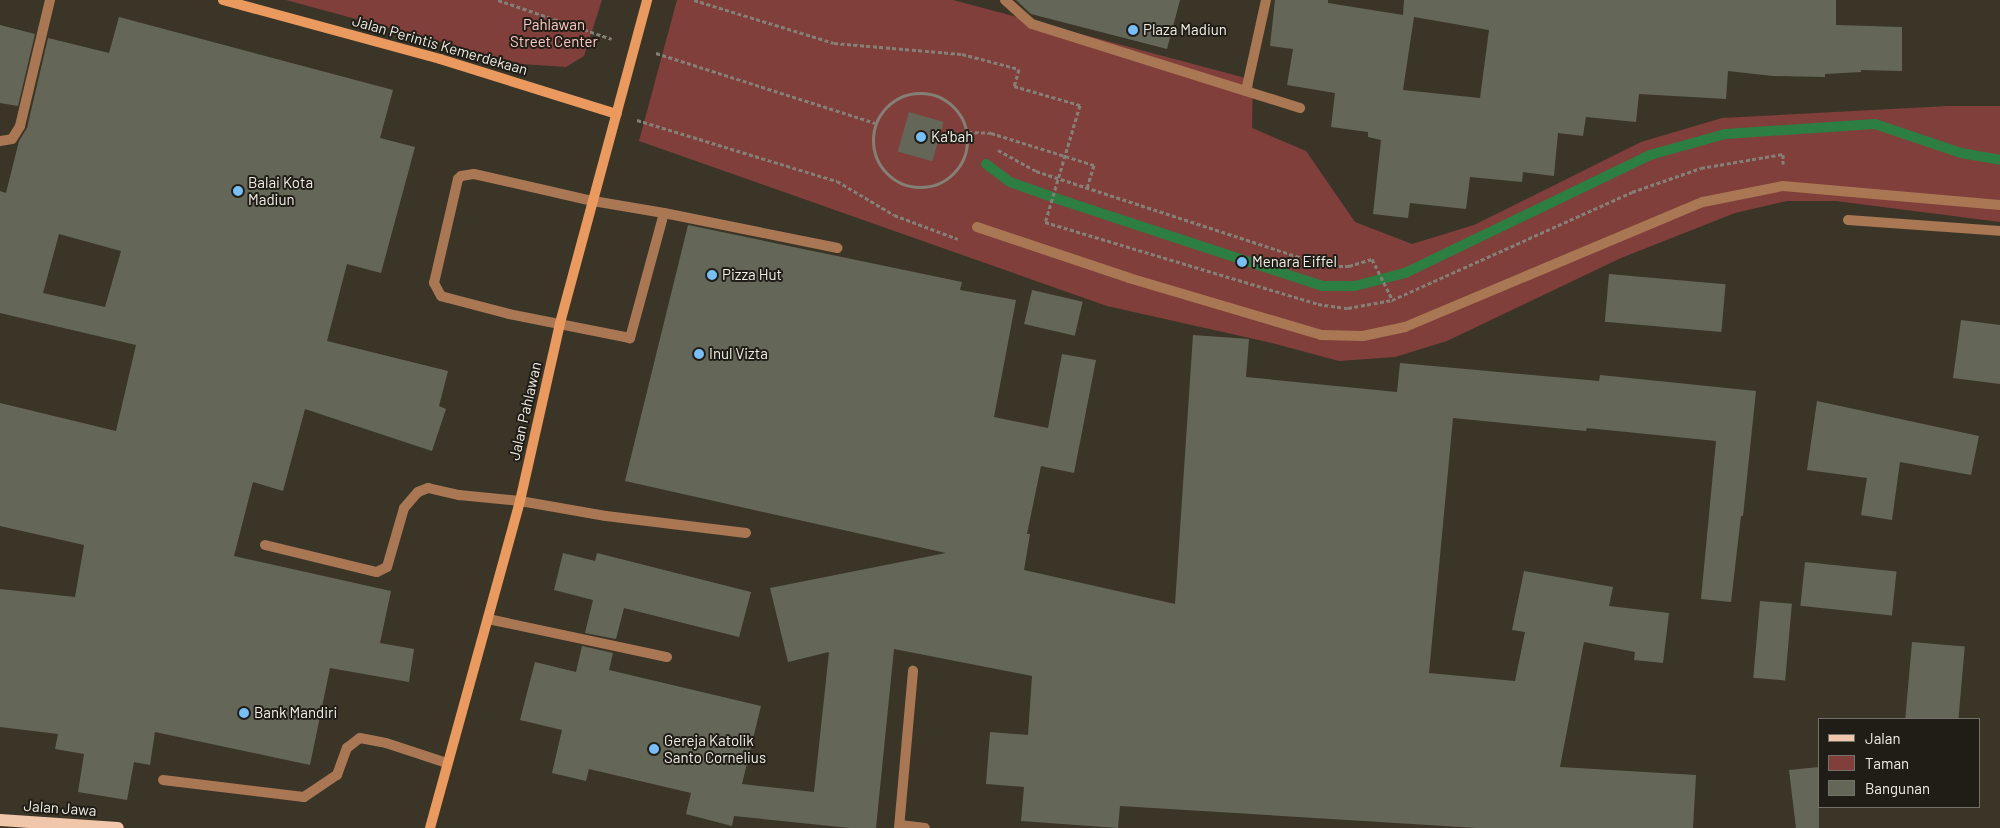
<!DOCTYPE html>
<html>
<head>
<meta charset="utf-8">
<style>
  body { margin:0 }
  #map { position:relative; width:2000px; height:828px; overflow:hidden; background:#3b3528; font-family:Barlow,sans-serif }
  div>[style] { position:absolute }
  .green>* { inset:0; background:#813f3b }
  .stream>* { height:10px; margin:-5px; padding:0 5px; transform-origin:5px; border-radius:5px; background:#2c7e43 }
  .building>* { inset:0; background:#646758; transform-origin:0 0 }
  .path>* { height:3px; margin-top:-1.5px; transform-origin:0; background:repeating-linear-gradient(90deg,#858075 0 4px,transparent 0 6.5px) }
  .path>.ring { margin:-1.5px; padding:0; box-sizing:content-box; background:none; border:3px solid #858075; border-radius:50% }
  .lane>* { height:10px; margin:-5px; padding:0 5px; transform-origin:5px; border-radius:5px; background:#a97753 }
  .street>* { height:10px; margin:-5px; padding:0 5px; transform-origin:5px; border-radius:5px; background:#a97753 }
  .secondary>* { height:10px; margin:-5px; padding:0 5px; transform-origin:5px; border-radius:5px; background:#ea9a5f }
  .primary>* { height:12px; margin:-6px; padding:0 6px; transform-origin:6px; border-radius:6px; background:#f1c7ab }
  .dots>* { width:14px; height:14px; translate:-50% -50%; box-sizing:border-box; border:2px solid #201d17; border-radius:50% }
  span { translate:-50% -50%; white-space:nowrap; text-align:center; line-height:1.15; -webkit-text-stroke:4px #201d17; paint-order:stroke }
  .park-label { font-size:15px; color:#ffcac5 }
  .poi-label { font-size:15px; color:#f2efe6 }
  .left { translate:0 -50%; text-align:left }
  .street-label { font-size:15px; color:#f2efe6 }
  .legend { position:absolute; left:1818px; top:718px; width:162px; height:90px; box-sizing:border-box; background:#201d17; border:1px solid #74716a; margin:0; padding:6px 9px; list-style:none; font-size:15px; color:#f2efe6 }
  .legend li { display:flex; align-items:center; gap:10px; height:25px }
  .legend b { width:25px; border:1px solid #74716a }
</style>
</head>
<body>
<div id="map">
  <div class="green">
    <div style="clip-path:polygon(286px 0,602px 0,584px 56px,566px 67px,522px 64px)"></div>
    <div style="clip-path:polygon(677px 0,953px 0,1253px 80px,1252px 128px,1306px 151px,1355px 222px,1412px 244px,1474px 225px,1641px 142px,1722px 118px,1948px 106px,2000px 106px,2000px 222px,1836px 201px,1787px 201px,1735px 213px,1621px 258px,1447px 341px,1395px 357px,1339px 361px,1272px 343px,1107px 306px,639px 141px)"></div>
  </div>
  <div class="stream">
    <div style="left:986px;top:164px;width:30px;rotate:37deg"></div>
    <div style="left:1010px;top:182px;width:57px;rotate:19.4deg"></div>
    <div style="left:1064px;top:201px;width:272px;rotate:18.2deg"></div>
    <div style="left:1322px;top:286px;width:33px"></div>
    <div style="left:1355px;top:286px;width:52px;rotate:-14.6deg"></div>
    <div style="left:1405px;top:273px;width:272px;rotate:-25.7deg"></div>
    <div style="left:1650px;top:155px;width:78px;rotate:-15.6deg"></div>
    <div style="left:1725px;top:134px;width:150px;rotate:-3.8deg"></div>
    <div style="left:1875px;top:124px;width:91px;rotate:18.6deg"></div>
    <div style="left:1961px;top:153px;width:40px;rotate:10deg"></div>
  </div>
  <div class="building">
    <div style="clip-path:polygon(1016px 0,1180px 0,1167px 49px,1031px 14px)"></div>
    <div style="clip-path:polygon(evenodd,1275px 0,1328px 0,1328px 3px,1403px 15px,1404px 0,1836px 0,1836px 25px,1902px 27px,1902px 71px,1861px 70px,1861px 72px,1825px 74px,1825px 77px,1773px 76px,1728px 71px,1726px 99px,1639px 94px,1636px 122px,1586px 117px,1583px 136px,1558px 133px,1554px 176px,1523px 172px,1522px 182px,1470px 177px,1466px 209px,1410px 203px,1408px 218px,1373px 214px,1381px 140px,1368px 137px,1368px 132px,1331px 127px,1335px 93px,1287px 85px,1293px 49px,1270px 46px,1275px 0,1414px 17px,1489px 30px,1480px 98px,1403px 90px,1414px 17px)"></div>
    <div style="clip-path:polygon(evenodd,119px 17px,393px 90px,380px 138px,415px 147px,381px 273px,347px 264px,327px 341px,448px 371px,439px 406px,446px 409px,432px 451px,305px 409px,283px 491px,253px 482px,234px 556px,391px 591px,380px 643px,414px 649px,409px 682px,330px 668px,310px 765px,155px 732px,150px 765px,134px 762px,127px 800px,78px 792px,84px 754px,55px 749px,58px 734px,0 727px,0 589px,75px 597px,84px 545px,0 526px,0 403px,116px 431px,136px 345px,0 313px,0 191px,6px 193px,19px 141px,27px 128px,48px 38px,109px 53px,119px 17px,59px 234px,121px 251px,105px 307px,43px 293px,59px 234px)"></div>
    <div style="clip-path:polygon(0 25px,35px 34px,18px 106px,0 103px)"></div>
    <div style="left:909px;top:112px;width:36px;height:41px;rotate:16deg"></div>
    <div style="clip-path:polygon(688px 225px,962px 282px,960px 290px,1016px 300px,994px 417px,1048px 428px,1062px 354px,1096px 360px,1074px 473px,1041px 466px,1027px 534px,1030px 534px,1024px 570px,1175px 604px,1193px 335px,1249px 339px,1246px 377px,1397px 392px,1400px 363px,1599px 381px,1600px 375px,1756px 391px,1743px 516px,1741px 516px,1731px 602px,1701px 599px,1716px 441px,1587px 428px,1586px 431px,1453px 418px,1429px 673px,1515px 681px,1525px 632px,1512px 630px,1524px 571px,1613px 587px,1609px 606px,1669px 613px,1663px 663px,1634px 660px,1635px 652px,1584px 642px,1560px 767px,1696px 775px,1693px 828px,1477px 828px,1120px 806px,1118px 828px,1021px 821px,1024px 787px,986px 784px,990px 732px,1028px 735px,1032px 676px,894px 649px,876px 828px,850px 828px,734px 816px,732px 826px,686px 814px,691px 793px,589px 769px,586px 781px,552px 773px,562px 730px,520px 720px,535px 662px,576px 672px,582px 646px,613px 653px,609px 670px,761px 706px,742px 784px,814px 792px,829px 652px,788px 662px,770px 588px,946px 553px,625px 481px)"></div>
    <div style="left:1609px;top:274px;width:117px;height:48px;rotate:5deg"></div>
    <div style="left:1032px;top:290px;width:52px;height:35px;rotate:13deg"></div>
    <div style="clip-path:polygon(1961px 320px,2000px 325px,2000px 384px,1953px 378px)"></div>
    <div style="clip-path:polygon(1817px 401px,1979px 436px,1971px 475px,1900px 462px,1892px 520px,1861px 515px,1867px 478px,1807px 470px)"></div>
    <div style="clip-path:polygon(563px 553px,595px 561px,597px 553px,751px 592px,739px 637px,624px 608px,616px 639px,585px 633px,593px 600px,554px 590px)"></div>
    <div style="left:1805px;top:562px;width:92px;height:44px;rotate:6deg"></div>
    <div style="left:1760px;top:601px;width:32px;height:77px;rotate:5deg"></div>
    <div style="left:1912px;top:642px;width:53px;height:77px;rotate:5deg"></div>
    <div style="clip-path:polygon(1819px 767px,1819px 828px,1796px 828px,1789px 770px)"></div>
  </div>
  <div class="path">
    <div style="left:498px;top:0;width:120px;rotate:18.9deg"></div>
    <div style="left:694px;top:0;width:146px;rotate:17.1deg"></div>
    <div style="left:834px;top:43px;width:128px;rotate:4.9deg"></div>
    <div style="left:962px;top:54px;width:59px;rotate:14.7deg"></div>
    <div style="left:1019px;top:69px;width:18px;rotate:106deg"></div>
    <div style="left:1014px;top:86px;width:69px;rotate:16.1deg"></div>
    <div style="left:1080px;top:105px;width:123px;rotate:106.5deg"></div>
    <div style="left:656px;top:53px;width:230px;rotate:17.7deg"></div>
    <div class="ring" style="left:873px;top:93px;width:91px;height:91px"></div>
    <div style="left:637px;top:120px;width:209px;rotate:17deg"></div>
    <div style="left:837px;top:181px;width:66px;rotate:30.8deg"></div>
    <div style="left:894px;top:215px;width:68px;rotate:20.6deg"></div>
    <div style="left:968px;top:132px;width:23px;rotate:2deg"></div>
    <div style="left:991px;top:133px;width:108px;rotate:17.3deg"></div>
    <div style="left:1094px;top:165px;width:24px;rotate:107deg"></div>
    <div style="left:998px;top:150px;width:43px;rotate:28.9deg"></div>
    <div style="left:1036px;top:171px;width:305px;rotate:18.1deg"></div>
    <div style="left:1326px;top:266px;width:23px"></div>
    <div style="left:1349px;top:266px;width:24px;rotate:-17deg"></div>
    <div style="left:1372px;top:259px;width:47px;rotate:63.4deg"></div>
    <div style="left:1045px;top:222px;width:285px;rotate:16.7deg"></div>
    <div style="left:1318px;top:304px;width:30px;rotate:8deg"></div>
    <div style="left:1348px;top:308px;width:45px;rotate:-10.3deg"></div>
    <div style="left:1392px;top:300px;width:263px;rotate:-24.2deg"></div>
    <div style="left:1632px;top:192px;width:73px;rotate:-19.2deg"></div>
    <div style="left:1701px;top:168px;width:83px;rotate:-9.7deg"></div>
    <div style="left:1783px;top:154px;width:10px;rotate:90deg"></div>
  </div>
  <div class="lane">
    <div style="left:1005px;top:0;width:36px;rotate:42deg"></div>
    <div style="left:1032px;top:24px;width:281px;rotate:17.4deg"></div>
    <div style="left:0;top:141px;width:12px;rotate:-9deg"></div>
    <div style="left:12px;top:139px;width:15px;rotate:-58deg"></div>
    <div style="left:20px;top:126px;width:130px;rotate:-76.6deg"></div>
    <div style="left:664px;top:213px;width:130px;rotate:105.2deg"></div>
    <div style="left:630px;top:338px;width:123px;rotate:-168.8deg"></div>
    <div style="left:509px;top:314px;width:63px;rotate:-165.3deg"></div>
    <div style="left:448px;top:298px;width:7px;rotate:-164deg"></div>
    <div style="left:441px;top:296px;width:15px;rotate:-118deg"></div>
    <div style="left:434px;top:283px;width:107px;rotate:-77deg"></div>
    <div style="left:458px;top:179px;width:4px;rotate:-45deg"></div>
    <div style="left:461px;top:176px;width:13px;rotate:-9deg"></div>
    <div style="left:474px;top:174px;width:122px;rotate:12.8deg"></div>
    <div style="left:593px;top:201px;width:72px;rotate:9.6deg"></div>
    <div style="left:664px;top:213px;width:177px;rotate:11.4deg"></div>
    <div style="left:977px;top:227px;width:160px;rotate:18.5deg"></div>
    <div style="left:1129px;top:278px;width:200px;rotate:16.5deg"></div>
    <div style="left:1321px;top:335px;width:42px;rotate:1.4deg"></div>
    <div style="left:1363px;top:336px;width:43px;rotate:-12.1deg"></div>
    <div style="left:1405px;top:327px;width:323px;rotate:-22.8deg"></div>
    <div style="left:1703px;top:202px;width:82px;rotate:-11.3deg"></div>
    <div style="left:1783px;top:186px;width:218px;rotate:5deg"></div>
    <div style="left:265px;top:545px;width:115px;rotate:13.6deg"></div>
    <div style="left:377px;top:572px;width:11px;rotate:-27deg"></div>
    <div style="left:387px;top:567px;width:61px;rotate:-73.9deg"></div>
    <div style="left:404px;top:508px;width:21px;rotate:-49deg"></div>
    <div style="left:418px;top:492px;width:11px;rotate:-22deg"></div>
    <div style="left:428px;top:488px;width:32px;rotate:13deg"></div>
    <div style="left:459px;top:495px;width:61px;rotate:5.6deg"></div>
    <div style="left:520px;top:501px;width:87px;rotate:9.9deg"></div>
    <div style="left:606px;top:516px;width:141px;rotate:6.9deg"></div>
    <div style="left:488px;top:619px;width:183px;rotate:12deg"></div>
    <div style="left:163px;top:780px;width:142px;rotate:6.9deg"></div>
    <div style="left:304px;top:797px;width:40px;rotate:-34deg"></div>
    <div style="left:337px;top:775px;width:29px;rotate:-70deg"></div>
    <div style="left:347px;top:748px;width:16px;rotate:-38deg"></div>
    <div style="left:360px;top:738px;width:26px;rotate:11deg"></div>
    <div style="left:386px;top:743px;width:64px;rotate:18.2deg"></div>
    <div style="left:900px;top:825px;width:25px;rotate:7deg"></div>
    <div style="left:899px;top:828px;width:158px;rotate:-84.9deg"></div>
  </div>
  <div class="street">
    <div style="left:1246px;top:91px;width:93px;rotate:-77.6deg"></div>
    <div style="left:1848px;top:220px;width:152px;rotate:4.1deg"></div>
  </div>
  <div class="secondary">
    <div style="left:223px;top:0;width:225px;rotate:15.2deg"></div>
    <div style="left:440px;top:59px;width:185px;rotate:17.3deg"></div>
    <div style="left:430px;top:828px;width:339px;rotate:-74.6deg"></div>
    <div style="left:520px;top:501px;width:182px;rotate:-77.3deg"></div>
    <div style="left:560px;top:323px;width:335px;rotate:-74.9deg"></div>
  </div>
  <div class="primary">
    <div style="left:0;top:820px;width:118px;rotate:3.9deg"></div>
  </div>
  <div class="dots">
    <div style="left:1133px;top:30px;background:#78bff7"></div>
    <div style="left:921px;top:137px;background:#78bff7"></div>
    <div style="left:238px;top:191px;background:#78bff7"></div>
    <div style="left:1242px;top:262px;background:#78bff7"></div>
    <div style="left:712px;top:275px;background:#78bff7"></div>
    <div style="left:699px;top:354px;background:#78bff7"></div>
    <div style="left:244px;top:713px;background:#78bff7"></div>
    <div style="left:654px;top:749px;background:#78bff7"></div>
  </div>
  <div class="park-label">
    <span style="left:554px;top:33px">Pahlawan<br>Street Center</span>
  </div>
  <div class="poi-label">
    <span class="left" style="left:1143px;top:30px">Plaza Madiun</span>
    <span class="left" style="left:931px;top:137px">Ka'bah</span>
    <span class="left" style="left:248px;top:191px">Balai Kota<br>Madiun</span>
    <span class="left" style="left:1252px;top:262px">Menara Eiffel</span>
    <span class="left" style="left:722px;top:275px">Pizza Hut</span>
    <span class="left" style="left:709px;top:354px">Inul Vizta</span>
    <span class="left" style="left:254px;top:713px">Bank Mandiri</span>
    <span class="left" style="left:664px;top:749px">Gereja Katolik<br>Santo Cornelius</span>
  </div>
  <div class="street-label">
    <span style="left:440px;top:45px;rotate:16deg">Jalan Perintis Kemerdekaan</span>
    <span style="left:525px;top:411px;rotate:-77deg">Jalan Pahlawan</span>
    <span style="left:60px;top:808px;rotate:4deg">Jalan Jawa</span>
  </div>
  <ul class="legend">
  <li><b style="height:6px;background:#f1c7ab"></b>Jalan</li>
  <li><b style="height:14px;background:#813f3b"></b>Taman</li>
  <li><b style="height:14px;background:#646758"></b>Bangunan</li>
  </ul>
</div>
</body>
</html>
